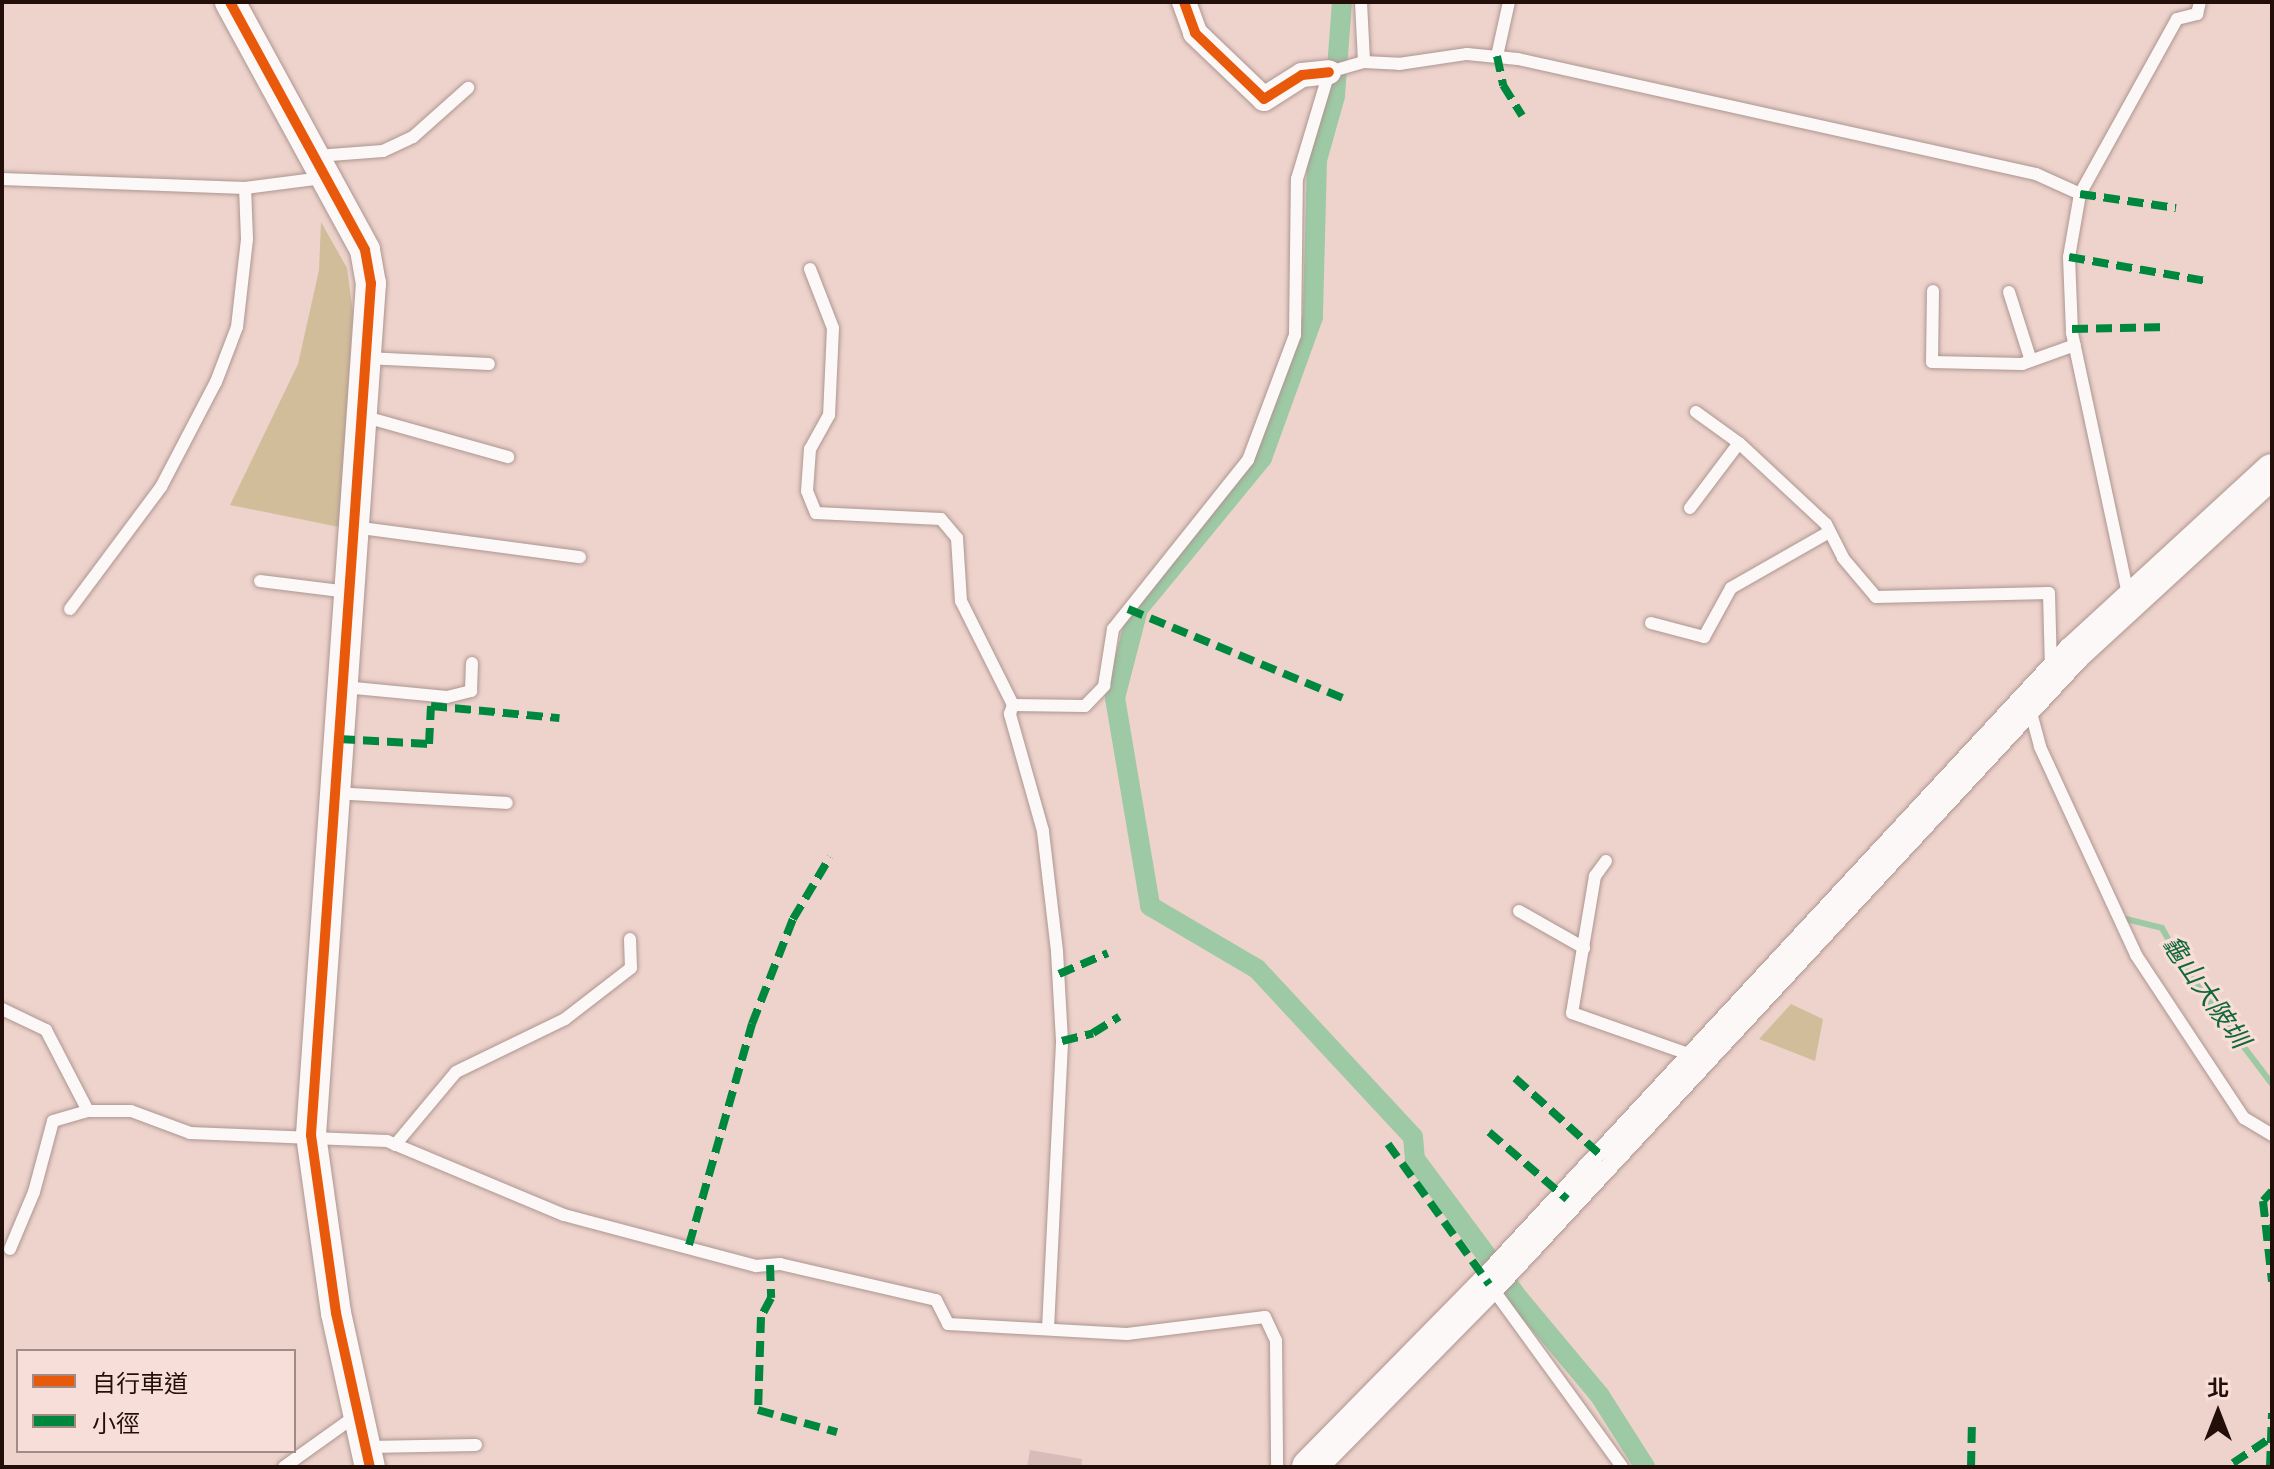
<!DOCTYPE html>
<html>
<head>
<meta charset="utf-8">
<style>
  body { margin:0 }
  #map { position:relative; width:2274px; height:1469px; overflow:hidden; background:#eed3cc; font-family:Cabin,"Noto Sans TC",sans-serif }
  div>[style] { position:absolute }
  .green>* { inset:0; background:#d2bd9b }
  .stream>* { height:6px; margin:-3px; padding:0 3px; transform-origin:3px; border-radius:3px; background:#9dc9a4 }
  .canal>* { height:20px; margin:-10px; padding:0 10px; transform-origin:10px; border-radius:10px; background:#9dc9a4 }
  .building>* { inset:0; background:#d8bcba }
  .roads { filter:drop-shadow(0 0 2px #ad9691) drop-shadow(0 0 2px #ad9691) }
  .service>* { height:12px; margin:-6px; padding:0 6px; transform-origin:6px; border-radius:6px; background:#fcf8f7 }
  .minor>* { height:24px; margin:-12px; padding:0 12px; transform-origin:12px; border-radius:12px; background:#fcf8f7 }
  .tertiary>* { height:30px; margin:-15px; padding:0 15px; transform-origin:15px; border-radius:15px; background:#fcf8f7 }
  .secondary>* { height:34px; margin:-17px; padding:0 17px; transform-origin:17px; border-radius:17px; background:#fcf8f7 }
  .quiet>* { height:8px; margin-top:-4px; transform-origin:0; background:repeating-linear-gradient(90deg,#00873e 0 16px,transparent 0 24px) }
  .cycleway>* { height:10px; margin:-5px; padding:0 5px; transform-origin:5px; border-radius:5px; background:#e8590c }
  span { translate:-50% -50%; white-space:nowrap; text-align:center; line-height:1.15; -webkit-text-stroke:6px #f8ded8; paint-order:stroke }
  .water-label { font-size:26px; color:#11693a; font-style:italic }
  .frame { position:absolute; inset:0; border:4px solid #230e09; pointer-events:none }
  .legend { position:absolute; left:16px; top:1349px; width:280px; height:104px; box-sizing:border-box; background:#f8ded8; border:2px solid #a38b85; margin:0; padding:10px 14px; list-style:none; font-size:24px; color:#230e09 }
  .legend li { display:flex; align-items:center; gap:16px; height:40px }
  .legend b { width:40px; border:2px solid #a38b85 }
  .north { position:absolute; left:2178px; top:1373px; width:80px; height:80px; -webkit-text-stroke:6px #f8ded8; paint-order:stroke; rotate:0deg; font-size:22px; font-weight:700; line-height:32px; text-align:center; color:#230e09 }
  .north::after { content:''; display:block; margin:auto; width:28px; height:36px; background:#230e09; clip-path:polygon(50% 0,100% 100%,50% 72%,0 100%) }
</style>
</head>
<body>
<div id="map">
  <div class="green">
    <div style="clip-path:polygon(321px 222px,347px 268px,353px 313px,339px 527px,230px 505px,298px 364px,319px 270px)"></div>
    <div style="clip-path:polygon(1791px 1004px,1823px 1019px,1815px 1061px,1759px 1039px)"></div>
  </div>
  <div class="stream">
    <div style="left:2126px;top:919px;width:37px;rotate:14deg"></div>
    <div style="left:2162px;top:928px;width:47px;rotate:60.7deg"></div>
    <div style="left:2185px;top:969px;width:144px;rotate:52.9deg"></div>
  </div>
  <div class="canal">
    <div style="left:1342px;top:2px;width:94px;rotate:94.3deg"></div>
    <div style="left:1335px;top:96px;width:66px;rotate:105.7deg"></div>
    <div style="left:1317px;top:160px;width:157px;rotate:91.5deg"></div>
    <div style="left:1313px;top:317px;width:150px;rotate:109.9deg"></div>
    <div style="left:1262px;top:458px;width:195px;rotate:129.4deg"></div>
    <div style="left:1138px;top:609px;width:92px;rotate:104.5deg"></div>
    <div style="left:1115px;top:698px;width:211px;rotate:80.4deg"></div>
    <div style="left:1150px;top:906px;width:124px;rotate:30.5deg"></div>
    <div style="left:1257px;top:969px;width:229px;rotate:47.1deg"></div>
    <div style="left:1413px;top:1137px;width:22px;rotate:85deg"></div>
    <div style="left:1415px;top:1159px;width:174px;rotate:53.4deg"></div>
    <div style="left:1519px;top:1299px;width:126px;rotate:50.1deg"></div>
    <div style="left:1600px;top:1396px;width:84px;rotate:57.6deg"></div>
  </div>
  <div class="building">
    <div style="clip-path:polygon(1030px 1450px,1082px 1459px,1081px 1467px,1027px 1467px)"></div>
  </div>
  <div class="roads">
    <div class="service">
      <div style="left:1361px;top:2px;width:60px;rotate:87.1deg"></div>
      <div style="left:1497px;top:56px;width:55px;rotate:-77.5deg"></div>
      <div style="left:317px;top:156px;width:66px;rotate:-4.3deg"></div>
      <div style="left:383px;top:151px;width:33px;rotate:-25deg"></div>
      <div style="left:413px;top:137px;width:74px;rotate:-41.7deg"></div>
      <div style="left:2px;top:179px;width:243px;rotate:2.1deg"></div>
      <div style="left:245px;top:188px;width:78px;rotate:-7.4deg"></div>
      <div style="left:2080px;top:194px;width:200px;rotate:-61deg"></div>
      <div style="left:2177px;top:19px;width:21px;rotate:-14deg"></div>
      <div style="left:2197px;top:14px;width:12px;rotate:-76deg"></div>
      <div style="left:810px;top:269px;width:63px;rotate:68.7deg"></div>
      <div style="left:833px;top:328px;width:87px;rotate:92.6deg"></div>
      <div style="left:829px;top:415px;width:39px;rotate:119deg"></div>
      <div style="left:810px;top:449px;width:42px;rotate:94.1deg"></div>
      <div style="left:807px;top:491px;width:24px;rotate:68deg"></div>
      <div style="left:816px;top:513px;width:125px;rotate:2.7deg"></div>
      <div style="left:941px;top:519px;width:25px;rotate:50deg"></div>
      <div style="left:957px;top:538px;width:63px;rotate:86.4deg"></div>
      <div style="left:961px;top:601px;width:116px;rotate:63.4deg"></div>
      <div style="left:1933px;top:291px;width:71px;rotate:90.8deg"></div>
      <div style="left:1932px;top:362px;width:90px;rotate:1.3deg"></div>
      <div style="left:2022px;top:364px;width:56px;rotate:-19.7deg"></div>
      <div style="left:2009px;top:292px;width:72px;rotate:72.3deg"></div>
      <div style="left:366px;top:358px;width:123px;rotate:2.8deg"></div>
      <div style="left:1696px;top:412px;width:53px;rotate:35.8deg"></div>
      <div style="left:1739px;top:443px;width:119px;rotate:43deg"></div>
      <div style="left:1826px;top:524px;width:38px;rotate:63deg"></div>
      <div style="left:1843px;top:558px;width:51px;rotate:49.8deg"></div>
      <div style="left:1876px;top:597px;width:173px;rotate:-1.3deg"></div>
      <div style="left:2049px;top:593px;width:76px;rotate:88.5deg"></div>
      <div style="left:362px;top:416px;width:152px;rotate:15.7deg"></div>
      <div style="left:1690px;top:508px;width:81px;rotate:-53deg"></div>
      <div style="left:354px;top:527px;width:228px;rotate:7.6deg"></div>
      <div style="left:260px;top:581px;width:89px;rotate:7.1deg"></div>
      <div style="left:70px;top:609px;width:152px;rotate:-53.3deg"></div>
      <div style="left:161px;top:487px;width:119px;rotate:-62.4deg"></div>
      <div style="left:216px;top:382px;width:59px;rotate:-69.1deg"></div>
      <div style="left:237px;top:327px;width:89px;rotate:-83.5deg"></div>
      <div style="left:247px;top:239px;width:51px;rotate:-92.2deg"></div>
      <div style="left:1651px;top:623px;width:55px;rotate:14.8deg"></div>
      <div style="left:1704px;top:637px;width:56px;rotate:-61.1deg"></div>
      <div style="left:1731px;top:588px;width:113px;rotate:-29.7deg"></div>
      <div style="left:344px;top:687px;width:103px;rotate:5.5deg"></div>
      <div style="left:447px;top:697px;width:25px;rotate:-14deg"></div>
      <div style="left:471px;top:691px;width:28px;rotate:-88deg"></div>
      <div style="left:2030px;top:709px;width:39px;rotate:75deg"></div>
      <div style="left:2040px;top:747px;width:229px;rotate:65.2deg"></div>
      <div style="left:2136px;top:955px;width:196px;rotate:56.5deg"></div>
      <div style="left:2244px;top:1118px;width:33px;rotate:31deg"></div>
      <div style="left:335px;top:793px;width:172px;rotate:3.3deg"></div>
      <div style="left:1606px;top:861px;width:19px;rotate:126deg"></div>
      <div style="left:1595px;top:876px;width:139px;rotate:99.5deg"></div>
      <div style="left:1572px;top:1013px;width:129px;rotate:19.4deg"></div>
      <div style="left:1519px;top:911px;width:75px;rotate:29.6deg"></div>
      <div style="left:2px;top:1009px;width:49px;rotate:25.5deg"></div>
      <div style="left:46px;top:1030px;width:91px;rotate:62.6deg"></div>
      <div style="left:88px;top:1111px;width:43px"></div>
      <div style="left:131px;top:1111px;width:63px;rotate:20.4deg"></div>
      <div style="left:190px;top:1133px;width:197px;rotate:2.3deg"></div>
      <div style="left:387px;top:1141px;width:192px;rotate:22.7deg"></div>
      <div style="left:564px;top:1215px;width:199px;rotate:14.9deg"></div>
      <div style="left:756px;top:1266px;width:24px;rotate:-5deg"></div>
      <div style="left:780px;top:1264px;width:160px;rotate:13deg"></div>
      <div style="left:936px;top:1300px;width:27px;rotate:63deg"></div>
      <div style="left:948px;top:1324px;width:179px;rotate:3.2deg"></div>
      <div style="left:1127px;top:1334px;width:139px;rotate:-7deg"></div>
      <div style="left:1265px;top:1317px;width:26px;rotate:65deg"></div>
      <div style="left:1276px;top:1341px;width:126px;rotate:89.5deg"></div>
      <div style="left:395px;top:1145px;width:95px;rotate:-50.1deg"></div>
      <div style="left:456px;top:1072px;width:121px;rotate:-25.9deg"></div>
      <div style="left:565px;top:1019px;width:83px;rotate:-37.7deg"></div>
      <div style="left:631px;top:968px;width:29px;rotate:-92deg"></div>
      <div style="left:10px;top:1249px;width:62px;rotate:-67.2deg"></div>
      <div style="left:34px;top:1192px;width:73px;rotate:-75deg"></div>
      <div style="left:53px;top:1121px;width:36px;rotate:-16deg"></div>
      <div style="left:1490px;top:1285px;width:225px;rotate:54deg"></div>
      <div style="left:1048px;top:1329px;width:288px;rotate:-87.2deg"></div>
      <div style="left:1062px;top:1041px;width:90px;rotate:-93.2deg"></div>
      <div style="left:1057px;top:951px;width:121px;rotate:-96.7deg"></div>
      <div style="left:1043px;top:831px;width:122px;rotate:-105.8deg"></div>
      <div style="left:1010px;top:714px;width:9px;rotate:-72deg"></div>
      <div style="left:1013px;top:705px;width:72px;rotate:0.8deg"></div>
      <div style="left:1085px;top:706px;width:28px;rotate:-46deg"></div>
      <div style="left:1104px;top:686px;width:58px;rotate:-81deg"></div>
      <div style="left:1113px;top:629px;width:216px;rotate:-51.4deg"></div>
      <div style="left:1248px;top:460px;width:134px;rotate:-69.4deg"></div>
      <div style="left:1295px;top:335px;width:156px;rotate:-89.3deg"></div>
      <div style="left:1297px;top:179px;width:112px;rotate:-73.3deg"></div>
      <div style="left:1329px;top:72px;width:36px;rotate:-16deg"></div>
      <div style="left:1364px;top:62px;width:35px;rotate:3deg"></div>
      <div style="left:1399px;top:64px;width:69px;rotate:-8.4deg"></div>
      <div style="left:1467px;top:54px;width:51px;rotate:5.6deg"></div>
      <div style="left:1518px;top:59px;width:531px;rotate:12.52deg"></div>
      <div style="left:2036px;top:174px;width:48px;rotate:24.4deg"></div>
      <div style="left:2080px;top:194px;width:64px;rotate:99.9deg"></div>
      <div style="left:2069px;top:257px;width:76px;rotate:87.7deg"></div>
      <div style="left:2072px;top:333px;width:271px;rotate:77.9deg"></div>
      <div style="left:368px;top:1447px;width:108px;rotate:-1.1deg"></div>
      <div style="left:284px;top:1467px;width:90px;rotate:-35.5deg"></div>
    </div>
    <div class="minor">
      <div style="left:1184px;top:2px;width:33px;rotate:70deg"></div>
      <div style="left:1195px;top:33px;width:95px;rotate:43.7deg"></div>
      <div style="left:1264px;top:99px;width:45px;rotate:-32.3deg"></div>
      <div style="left:1302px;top:75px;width:27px;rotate:-6deg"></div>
    </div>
    <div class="tertiary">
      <div style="left:230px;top:2px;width:282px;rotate:61.4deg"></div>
      <div style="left:365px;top:250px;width:34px;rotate:80deg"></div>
      <div style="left:371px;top:283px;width:854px;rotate:94.03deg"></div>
      <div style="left:311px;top:1135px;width:180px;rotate:82deg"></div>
      <div style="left:336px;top:1313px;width:158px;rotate:77.6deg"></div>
    </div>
    <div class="secondary">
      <div style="left:1309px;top:1467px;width:258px;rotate:-45.5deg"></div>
      <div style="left:1490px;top:1283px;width:858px;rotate:-47.17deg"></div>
      <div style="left:2073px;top:654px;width:270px;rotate:-42.6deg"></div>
    </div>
  </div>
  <div class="quiet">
    <div style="left:1497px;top:56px;width:30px;rotate:78deg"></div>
    <div style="left:1503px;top:85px;width:36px;rotate:58deg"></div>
    <div style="left:2080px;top:194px;width:97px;rotate:8.3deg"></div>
    <div style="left:2069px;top:257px;width:140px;rotate:9.9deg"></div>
    <div style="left:2072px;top:329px;width:96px;rotate:-1.2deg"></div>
    <div style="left:1128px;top:609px;width:240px;rotate:22.5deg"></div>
    <div style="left:339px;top:739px;width:90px;rotate:3.2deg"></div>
    <div style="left:429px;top:744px;width:38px;rotate:-87deg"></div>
    <div style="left:431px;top:706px;width:129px;rotate:5.4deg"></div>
    <div style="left:1059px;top:974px;width:53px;rotate:-23.2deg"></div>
    <div style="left:1062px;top:1041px;width:32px;rotate:-14deg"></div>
    <div style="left:1093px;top:1033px;width:31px;rotate:-32deg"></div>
    <div style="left:1515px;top:1078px;width:120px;rotate:42deg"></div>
    <div style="left:1489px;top:1132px;width:103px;rotate:40.7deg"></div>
    <div style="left:1388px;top:1144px;width:173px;rotate:54.2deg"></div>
    <div style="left:2272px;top:1191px;width:13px;rotate:132deg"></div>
    <div style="left:2263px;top:1201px;width:81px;rotate:83.6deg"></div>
    <div style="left:689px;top:1245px;width:230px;rotate:-74.1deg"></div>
    <div style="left:752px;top:1024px;width:113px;rotate:-68.7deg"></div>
    <div style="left:793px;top:919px;width:72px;rotate:-59.2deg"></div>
    <div style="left:770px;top:1265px;width:33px;rotate:88deg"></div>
    <div style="left:771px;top:1298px;width:21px;rotate:118deg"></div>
    <div style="left:761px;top:1317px;width:93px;rotate:91.8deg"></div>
    <div style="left:758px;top:1410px;width:82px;rotate:15.6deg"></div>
    <div style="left:2233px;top:1463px;width:43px;rotate:-33.7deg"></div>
    <div style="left:1971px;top:1467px;width:46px;rotate:-88.8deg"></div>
    <div style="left:2270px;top:1467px;width:54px;rotate:-87.9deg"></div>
  </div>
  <div class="cycleway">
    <div style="left:230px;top:2px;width:282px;rotate:61.4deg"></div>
    <div style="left:365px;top:250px;width:34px;rotate:80deg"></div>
    <div style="left:371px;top:283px;width:854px;rotate:94.03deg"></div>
    <div style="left:311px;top:1135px;width:180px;rotate:82deg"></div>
    <div style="left:336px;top:1313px;width:158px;rotate:77.6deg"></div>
    <div style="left:1184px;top:2px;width:33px;rotate:70deg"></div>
    <div style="left:1195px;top:33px;width:95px;rotate:43.7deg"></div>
    <div style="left:1264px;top:99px;width:45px;rotate:-32.3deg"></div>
    <div style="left:1302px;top:75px;width:27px;rotate:-6deg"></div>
  </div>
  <div class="water-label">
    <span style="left:2205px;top:992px;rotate:55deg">龜山大陂圳</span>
  </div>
  <div class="frame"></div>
  <ul class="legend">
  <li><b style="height:10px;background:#e8590c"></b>自行車道</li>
  <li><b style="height:10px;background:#00873e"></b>小徑</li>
  </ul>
  <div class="north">北</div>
</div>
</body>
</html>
